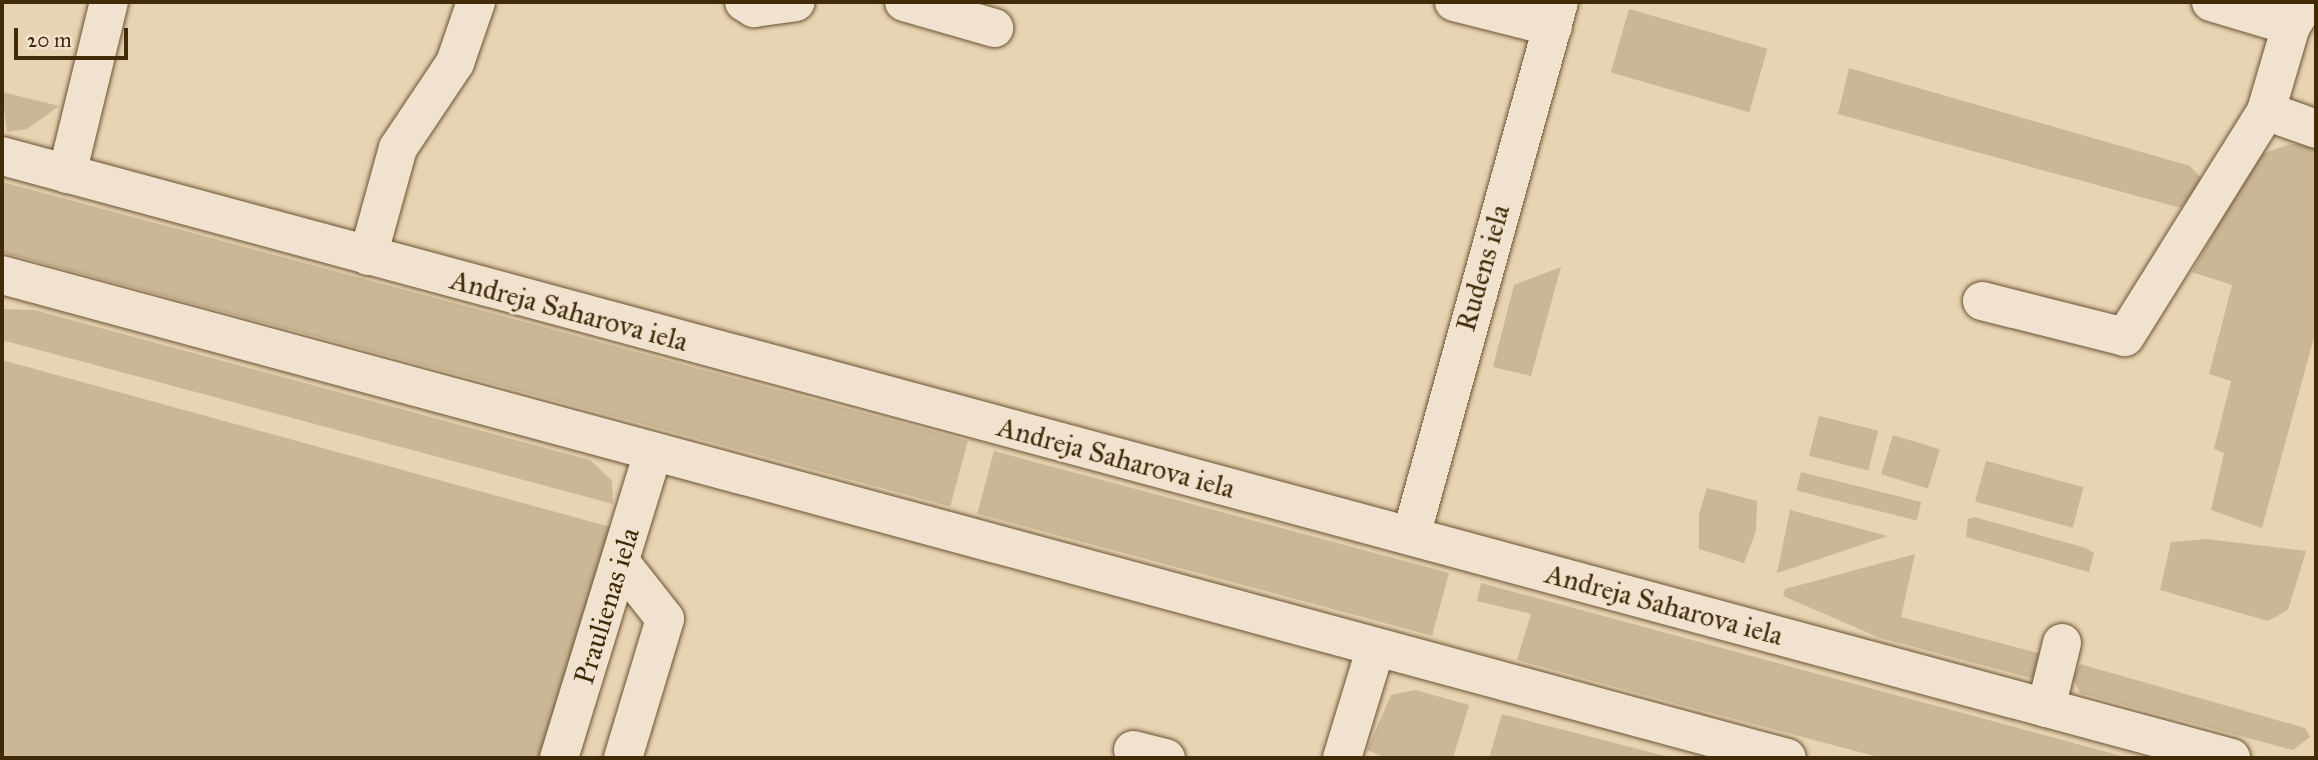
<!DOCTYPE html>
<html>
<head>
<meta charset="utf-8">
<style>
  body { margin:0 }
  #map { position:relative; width:2318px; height:760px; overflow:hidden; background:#e8d3b3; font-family:"IM FELL Great Primer",serif }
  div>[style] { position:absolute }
  .green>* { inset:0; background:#cbb696; transform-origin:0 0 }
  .roads { filter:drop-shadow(0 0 2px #6a5432) drop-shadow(0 0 2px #6a5432) }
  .minor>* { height:38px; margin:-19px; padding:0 19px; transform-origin:19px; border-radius:19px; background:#f0e2ce }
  span { translate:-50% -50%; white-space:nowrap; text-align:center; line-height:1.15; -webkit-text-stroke:6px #f0e2ce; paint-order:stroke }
  .street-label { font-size:28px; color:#402a07 }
  .frame { position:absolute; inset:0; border:4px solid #402a07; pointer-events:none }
  .scale { position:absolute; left:14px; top:28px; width:114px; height:32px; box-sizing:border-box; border:4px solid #402a07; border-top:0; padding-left:9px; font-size:21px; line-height:24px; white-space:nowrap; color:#402a07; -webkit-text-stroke:5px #f0e2ce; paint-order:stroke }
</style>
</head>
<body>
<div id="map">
  <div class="green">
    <div style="left:1629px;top:9px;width:144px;height:66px;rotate:16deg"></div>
    <div style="clip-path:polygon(1849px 68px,2190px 166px,2202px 179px,2181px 208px,1838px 114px)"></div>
    <div style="clip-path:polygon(2px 92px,59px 106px,27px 129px,7px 132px)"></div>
    <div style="clip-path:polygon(2291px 144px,2316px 145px,2316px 330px,2262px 528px,2211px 510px,2224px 453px,2214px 449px,2231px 381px,2209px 374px,2232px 285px,2192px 272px,2258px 155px)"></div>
    <div style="left:2px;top:182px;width:1000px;height:68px;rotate:15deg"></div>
    <div style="clip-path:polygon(1561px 267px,1531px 376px,1493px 367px,1514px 285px)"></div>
    <div style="clip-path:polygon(2px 309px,34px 310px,590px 460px,612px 481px,613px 504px,2px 340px)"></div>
    <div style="clip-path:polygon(2px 360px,614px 528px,547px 758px,2px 758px)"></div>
    <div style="left:1819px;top:416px;width:61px;height:41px;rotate:14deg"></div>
    <div style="left:1893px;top:435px;width:49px;height:41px;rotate:17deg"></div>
    <div style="left:994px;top:451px;width:471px;height:65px;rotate:15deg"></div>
    <div style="left:1986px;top:461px;width:101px;height:42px;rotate:15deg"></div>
    <div style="left:1801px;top:472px;width:124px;height:19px;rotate:14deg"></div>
    <div style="clip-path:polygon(1707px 488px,1757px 501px,1756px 531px,1744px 563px,1699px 549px,1699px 514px)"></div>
    <div style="clip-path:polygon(1790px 510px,1888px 536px,1777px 573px)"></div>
    <div style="clip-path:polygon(1974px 517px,2086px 548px,2094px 553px,2089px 572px,1966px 537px,1968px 519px)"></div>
    <div style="clip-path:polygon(2206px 539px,2306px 551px,2288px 610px,2268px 621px,2160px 590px,2171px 542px)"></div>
    <div style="clip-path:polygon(1915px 554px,1901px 617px,2042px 654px,2038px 680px,1880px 638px,1783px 596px,1785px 589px)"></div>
    <div style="clip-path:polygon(1481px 583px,2129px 758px,1882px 758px,1685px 706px,1517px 660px,1531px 614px,1477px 601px)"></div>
    <div style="clip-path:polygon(2080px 664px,2305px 728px,2310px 737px,2293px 750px,2080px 693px,2073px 678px)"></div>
    <div style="clip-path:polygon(1415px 690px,1469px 705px,1453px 758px,1386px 758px,1367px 750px,1391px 695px)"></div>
    <div style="clip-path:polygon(1502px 714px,1673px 758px,1489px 758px)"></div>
  </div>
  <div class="roads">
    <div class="minor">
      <div style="left:744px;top:2px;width:12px;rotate:31deg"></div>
      <div style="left:754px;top:8px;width:42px;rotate:-8.1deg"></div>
      <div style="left:904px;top:2px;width:94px;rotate:16.1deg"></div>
      <div style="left:1454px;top:2px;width:102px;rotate:14.2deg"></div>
      <div style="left:2211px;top:2px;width:84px;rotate:16.7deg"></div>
      <div style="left:2307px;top:2px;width:29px;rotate:124deg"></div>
      <div style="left:2291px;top:26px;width:89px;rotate:106.4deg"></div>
      <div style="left:2266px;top:111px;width:53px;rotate:19.8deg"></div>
      <div style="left:2px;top:156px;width:2309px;rotate:15.11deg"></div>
      <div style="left:67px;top:174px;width:177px;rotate:-76.3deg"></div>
      <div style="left:368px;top:256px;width:112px;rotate:-74.5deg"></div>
      <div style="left:398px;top:148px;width:102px;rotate:-56.2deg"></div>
      <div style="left:455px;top:63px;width:65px;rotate:-71deg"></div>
      <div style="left:2px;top:275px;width:1849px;rotate:15.14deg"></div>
      <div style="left:1982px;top:301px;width:147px;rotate:14.1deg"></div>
      <div style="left:2125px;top:337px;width:266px;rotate:-58deg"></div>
      <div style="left:1411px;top:536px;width:554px;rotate:-74.51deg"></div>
      <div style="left:621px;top:563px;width:71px;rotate:51.8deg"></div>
      <div style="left:665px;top:619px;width:145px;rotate:106.8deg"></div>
      <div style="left:2046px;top:708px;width:67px;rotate:-76.2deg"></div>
      <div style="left:1133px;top:750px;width:34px;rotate:14deg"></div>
      <div style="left:559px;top:758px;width:319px;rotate:-72.9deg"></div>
      <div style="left:1342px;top:758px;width:116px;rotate:-73deg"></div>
    </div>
  </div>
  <div class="street-label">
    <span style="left:1483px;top:268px;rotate:-74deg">Rudens iela</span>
    <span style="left:569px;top:311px;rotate:15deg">Andreja Saharova iela</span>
    <span style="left:1116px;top:458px;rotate:15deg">Andreja Saharova iela</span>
    <span style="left:1664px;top:605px;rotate:15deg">Andreja Saharova iela</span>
    <span style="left:607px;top:606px;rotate:-73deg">Praulienas iela</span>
  </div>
  <div class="frame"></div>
  <div class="scale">20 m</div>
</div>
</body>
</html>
